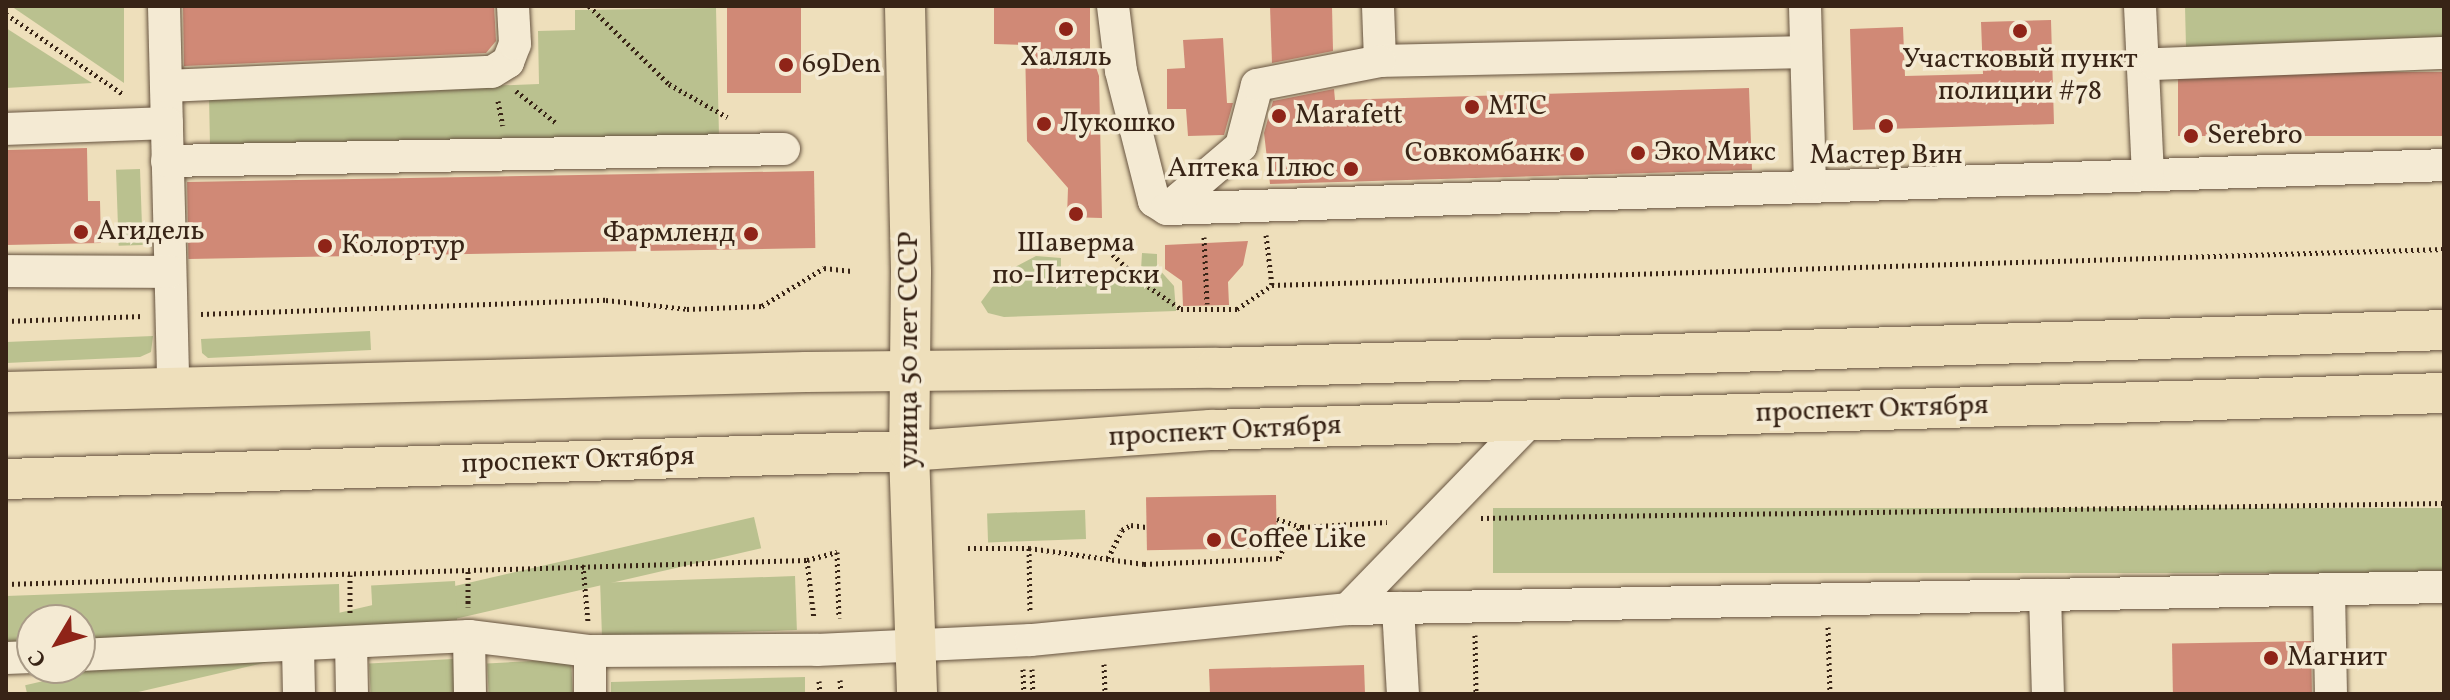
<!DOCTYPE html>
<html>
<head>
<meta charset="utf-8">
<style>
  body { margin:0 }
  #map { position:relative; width:2450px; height:700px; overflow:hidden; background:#eedfbb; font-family:Vollkorn,serif }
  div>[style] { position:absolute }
  .green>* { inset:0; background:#bac18f; transform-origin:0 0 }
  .building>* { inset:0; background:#d08976; transform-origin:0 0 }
  .path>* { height:5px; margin-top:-2.5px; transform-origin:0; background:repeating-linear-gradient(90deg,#382416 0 2px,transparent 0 6px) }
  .roads { filter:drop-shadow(0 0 2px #66533f) drop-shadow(0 0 2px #66533f) }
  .minor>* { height:32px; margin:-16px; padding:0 16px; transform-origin:16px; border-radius:16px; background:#f4ead3 }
  .major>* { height:40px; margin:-20px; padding:0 20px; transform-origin:20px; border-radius:20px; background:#eedfbb }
  .dots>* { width:22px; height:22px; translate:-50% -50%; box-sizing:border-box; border:4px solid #f4ead3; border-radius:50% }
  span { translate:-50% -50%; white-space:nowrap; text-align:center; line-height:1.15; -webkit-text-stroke:7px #f4ead3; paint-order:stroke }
  .poi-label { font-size:28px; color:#382416 }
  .left { translate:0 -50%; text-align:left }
  .right { translate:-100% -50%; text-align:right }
  .street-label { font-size:28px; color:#382416 }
  .frame { position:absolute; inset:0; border:8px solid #382416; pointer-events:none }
  .north { position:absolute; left:16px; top:604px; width:80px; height:80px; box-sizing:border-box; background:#f4ead3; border:2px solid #a99b87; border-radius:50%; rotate:232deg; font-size:22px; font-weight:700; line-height:32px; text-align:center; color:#382416 }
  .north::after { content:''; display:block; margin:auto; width:28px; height:36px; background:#8f2418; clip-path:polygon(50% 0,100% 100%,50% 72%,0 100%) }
</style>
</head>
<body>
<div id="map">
  <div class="green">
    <div style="clip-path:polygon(11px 6px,124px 6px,124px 83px)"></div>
    <div style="clip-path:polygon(2185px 6px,2444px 6px,2444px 41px,2186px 47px)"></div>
    <div style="clip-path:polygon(716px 8px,719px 136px,210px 147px,209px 96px,539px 84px,538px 31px,575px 30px,575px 10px)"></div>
    <div style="clip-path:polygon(6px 28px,92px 83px,6px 88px)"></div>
    <div style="left:140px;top:169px;width:76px;height:24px;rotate:88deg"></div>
    <div style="clip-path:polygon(1142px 253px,1157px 254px,1157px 267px,1174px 286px,1176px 311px,1004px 317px,988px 313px,981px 302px,1002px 274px,1036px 256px,1061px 258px,1061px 267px,1141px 270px)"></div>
    <div style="clip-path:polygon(370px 331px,371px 350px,208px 358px,202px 353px,201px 339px)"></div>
    <div style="clip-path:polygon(153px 336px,151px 352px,140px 357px,6px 363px,6px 342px)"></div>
    <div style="left:2444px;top:508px;width:65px;height:951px;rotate:90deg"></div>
    <div style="left:1085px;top:510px;width:29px;height:98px;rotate:88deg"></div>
    <div style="left:754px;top:517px;width:32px;height:748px;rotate:77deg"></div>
    <div style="left:795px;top:576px;width:54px;height:195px;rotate:88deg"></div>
    <div style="left:455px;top:581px;width:39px;height:84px;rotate:87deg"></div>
    <div style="clip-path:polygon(339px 584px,340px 633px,80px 642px,80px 620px,32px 620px,32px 644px,6px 645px,6px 596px)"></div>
    <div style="left:453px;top:659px;width:35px;height:84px;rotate:87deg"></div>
    <div style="left:571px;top:659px;width:35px;height:84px;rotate:87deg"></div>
    <div style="clip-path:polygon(805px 677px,805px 694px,611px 694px,611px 682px)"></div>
  </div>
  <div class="building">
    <div style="clip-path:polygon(183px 6px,494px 6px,496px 41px,486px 53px,184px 66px)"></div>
    <div style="left:727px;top:6px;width:74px;height:87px"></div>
    <div style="clip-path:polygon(994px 6px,1090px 6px,1090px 50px,1099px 76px,1102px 218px,1067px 217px,1068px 188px,1027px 141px,1025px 45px,994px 44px)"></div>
    <div style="clip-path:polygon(1270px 6px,1332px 6px,1333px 51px,1272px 63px)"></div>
    <div style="clip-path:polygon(2051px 20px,2054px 124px,1853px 130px,1850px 29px,1903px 27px,1905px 76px,1983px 74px,1981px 22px)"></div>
    <div style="clip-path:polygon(1223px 38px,1227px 103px,1233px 103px,1224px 135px,1188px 136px,1186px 109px,1167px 109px,1167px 69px,1185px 68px,1183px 40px)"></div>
    <div style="left:2444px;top:72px;width:64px;height:266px;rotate:90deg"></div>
    <div style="clip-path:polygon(1749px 88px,1752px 170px,1270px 184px,1264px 133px,1273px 101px,1334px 89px,1335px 100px)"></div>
    <div style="clip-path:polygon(87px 148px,88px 201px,100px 201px,101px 243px,6px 245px,6px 150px)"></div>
    <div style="left:814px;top:171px;width:77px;height:627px;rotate:89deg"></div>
    <div style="clip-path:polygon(1248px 241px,1243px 265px,1228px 282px,1229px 305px,1183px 306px,1182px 281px,1165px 269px,1165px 245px)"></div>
    <div style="left:1276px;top:495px;width:53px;height:130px;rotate:89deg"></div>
    <div style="left:2311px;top:641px;width:53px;height:139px;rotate:89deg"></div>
    <div style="clip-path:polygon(1364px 665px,1365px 694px,1210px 694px,1209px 669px)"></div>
  </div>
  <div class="path">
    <div style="left:589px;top:6px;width:112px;rotate:44.3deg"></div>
    <div style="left:669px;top:84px;width:67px;rotate:29.6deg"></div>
    <div style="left:6px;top:14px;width:142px;rotate:34.4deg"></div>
    <div style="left:516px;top:91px;width:50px;rotate:38.5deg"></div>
    <div style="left:498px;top:101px;width:25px;rotate:79deg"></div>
    <div style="left:1266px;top:235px;width:50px;rotate:83.2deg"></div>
    <div style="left:1272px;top:285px;width:1173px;rotate:-1.76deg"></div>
    <div style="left:1204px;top:237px;width:67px;rotate:87.4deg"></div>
    <div style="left:1095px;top:238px;width:66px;rotate:43.2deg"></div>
    <div style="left:1143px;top:283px;width:46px;rotate:34.4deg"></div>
    <div style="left:1181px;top:309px;width:56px"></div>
    <div style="left:1237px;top:309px;width:42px;rotate:-34.4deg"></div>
    <div style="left:201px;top:314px;width:405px;rotate:-2deg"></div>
    <div style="left:606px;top:300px;width:81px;rotate:6.3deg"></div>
    <div style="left:687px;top:309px;width:75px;rotate:-2.3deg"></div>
    <div style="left:762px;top:306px;width:73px;rotate:-31.5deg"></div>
    <div style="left:824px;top:268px;width:28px;rotate:6deg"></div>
    <div style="left:6px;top:321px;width:137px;rotate:-2.1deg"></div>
    <div style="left:1481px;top:518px;width:963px;rotate:-0.89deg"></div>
    <div style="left:1277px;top:519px;width:26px;rotate:18deg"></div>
    <div style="left:968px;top:548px;width:61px"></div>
    <div style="left:1029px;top:548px;width:116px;rotate:7.9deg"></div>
    <div style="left:1144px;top:564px;width:135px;rotate:-2.5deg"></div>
    <div style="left:1279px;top:558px;width:22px;rotate:-66deg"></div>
    <div style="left:1288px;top:538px;width:18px;rotate:-38deg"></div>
    <div style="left:1302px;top:527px;width:85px;rotate:-3.4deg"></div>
    <div style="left:1029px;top:548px;width:63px;rotate:89.1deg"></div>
    <div style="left:1108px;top:558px;width:31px;rotate:-63deg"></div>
    <div style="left:1122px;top:530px;width:10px;rotate:-29deg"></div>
    <div style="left:1131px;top:525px;width:15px;rotate:8deg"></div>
    <div style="left:807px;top:560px;width:59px;rotate:83.2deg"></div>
    <div style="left:583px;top:565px;width:57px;rotate:85deg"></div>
    <div style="left:468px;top:571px;width:36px;rotate:90deg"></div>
    <div style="left:350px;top:575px;width:39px;rotate:90deg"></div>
    <div style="left:6px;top:584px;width:801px;rotate:-1.72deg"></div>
    <div style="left:807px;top:560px;width:31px;rotate:-15deg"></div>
    <div style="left:837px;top:552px;width:66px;rotate:88.3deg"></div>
    <div style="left:1828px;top:627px;width:67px;rotate:88.3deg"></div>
    <div style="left:1475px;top:635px;width:59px;rotate:89deg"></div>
    <div style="left:1104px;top:664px;width:30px;rotate:88deg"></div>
    <div style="left:1023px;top:669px;width:25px;rotate:88deg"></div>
    <div style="left:1032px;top:669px;width:25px;rotate:88deg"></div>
    <div style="left:840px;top:680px;width:14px;rotate:86deg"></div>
    <div style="left:819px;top:681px;width:13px;rotate:86deg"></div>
  </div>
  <div class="roads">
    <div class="minor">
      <div style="left:164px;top:6px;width:381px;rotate:88.6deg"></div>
      <div style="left:1113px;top:6px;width:65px;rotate:83deg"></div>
      <div style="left:1121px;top:71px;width:134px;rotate:75.8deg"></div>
      <div style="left:1154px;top:201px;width:15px;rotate:32deg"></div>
      <div style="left:1167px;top:209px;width:1278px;rotate:-1.97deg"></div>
      <div style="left:1378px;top:6px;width:55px;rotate:87.9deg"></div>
      <div style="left:1380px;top:61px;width:426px;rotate:-1.2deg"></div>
      <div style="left:1805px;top:6px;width:178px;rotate:88.4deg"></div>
      <div style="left:2140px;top:6px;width:168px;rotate:87.3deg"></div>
      <div style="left:2156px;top:64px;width:288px;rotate:-2.2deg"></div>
      <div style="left:166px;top:86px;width:326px;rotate:-2.5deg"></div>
      <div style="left:492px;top:72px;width:19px;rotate:-32deg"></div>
      <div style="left:508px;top:62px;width:19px;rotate:-69deg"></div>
      <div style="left:515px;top:44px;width:38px;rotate:-93deg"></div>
      <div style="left:6px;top:129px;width:161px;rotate:-2.1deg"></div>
      <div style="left:167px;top:161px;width:617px;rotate:-1.11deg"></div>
      <div style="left:1167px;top:209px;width:97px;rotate:-40.4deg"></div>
      <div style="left:1241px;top:146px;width:63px;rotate:-75.3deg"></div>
      <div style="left:1257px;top:85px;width:125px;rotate:-11deg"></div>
      <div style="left:6px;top:271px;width:164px;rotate:0.3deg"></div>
      <div style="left:2329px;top:591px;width:103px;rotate:88.9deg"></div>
      <div style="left:2045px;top:595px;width:99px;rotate:88.3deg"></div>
      <div style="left:1398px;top:608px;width:86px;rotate:86.7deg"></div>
      <div style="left:1348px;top:609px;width:264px;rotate:-45.9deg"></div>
      <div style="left:469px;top:636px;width:58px;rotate:89deg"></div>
      <div style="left:351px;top:642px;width:52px;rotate:88.9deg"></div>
      <div style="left:298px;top:647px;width:47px;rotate:88.8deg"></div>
      <div style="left:590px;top:651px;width:43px;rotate:90deg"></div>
      <div style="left:80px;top:655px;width:389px;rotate:-2.8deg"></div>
      <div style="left:469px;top:636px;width:122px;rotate:7.1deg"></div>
      <div style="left:590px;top:651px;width:227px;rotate:-0.3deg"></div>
      <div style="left:817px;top:650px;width:214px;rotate:-2.7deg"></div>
      <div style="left:1031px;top:640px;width:319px;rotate:-5.6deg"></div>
      <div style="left:1348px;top:609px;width:1096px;rotate:-1.15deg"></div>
      <div style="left:6px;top:658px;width:26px;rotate:-2deg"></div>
    </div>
    <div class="major">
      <div style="left:905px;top:6px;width:266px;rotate:88.7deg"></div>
      <div style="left:911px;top:272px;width:179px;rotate:90.6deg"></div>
      <div style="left:909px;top:451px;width:243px;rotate:88.1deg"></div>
      <div style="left:6px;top:392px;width:800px;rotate:-1.43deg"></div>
      <div style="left:806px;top:372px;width:410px;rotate:-0.6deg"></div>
      <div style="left:1216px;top:368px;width:1229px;rotate:-1.77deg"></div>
      <div style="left:6px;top:479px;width:903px;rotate:-1.78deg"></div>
      <div style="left:909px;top:451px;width:303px;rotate:-4deg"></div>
      <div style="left:1211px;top:430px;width:1234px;rotate:-1.72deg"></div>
    </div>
  </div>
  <div class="dots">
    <div style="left:1066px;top:29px;background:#8f2418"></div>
    <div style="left:2020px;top:31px;background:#8f2418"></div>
    <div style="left:786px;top:65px;background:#8f2418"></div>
    <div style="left:1472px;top:107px;background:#8f2418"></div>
    <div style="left:1279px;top:116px;background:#8f2418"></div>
    <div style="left:1044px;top:124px;background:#8f2418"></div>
    <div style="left:1886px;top:126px;background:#8f2418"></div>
    <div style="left:2191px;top:136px;background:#8f2418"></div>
    <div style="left:1638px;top:153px;background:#8f2418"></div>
    <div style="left:1577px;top:154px;background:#8f2418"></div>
    <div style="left:1351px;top:169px;background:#8f2418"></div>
    <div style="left:1076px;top:214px;background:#8f2418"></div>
    <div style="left:81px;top:232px;background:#8f2418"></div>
    <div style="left:751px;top:234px;background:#8f2418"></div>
    <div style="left:325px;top:246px;background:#8f2418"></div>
    <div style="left:1214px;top:540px;background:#8f2418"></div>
    <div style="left:2271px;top:658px;background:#8f2418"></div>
  </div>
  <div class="poi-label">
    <span style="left:1066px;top:58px">Халяль</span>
    <span style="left:2020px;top:76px">Участковый пункт<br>полиции #78</span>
    <span class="left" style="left:802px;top:65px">69Den</span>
    <span class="left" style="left:1488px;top:107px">МТС</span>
    <span class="left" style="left:1295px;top:116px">Marafett</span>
    <span class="left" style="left:1060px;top:124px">Лукошко</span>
    <span class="left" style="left:2207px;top:136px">Serebro</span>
    <span class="left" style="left:1654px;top:153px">Эко Микс</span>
    <span class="right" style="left:1561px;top:154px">Совкомбанк</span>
    <span style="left:1886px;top:156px">Мастер Вин</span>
    <span class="right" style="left:1335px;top:169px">Аптека Плюс</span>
    <span class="left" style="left:97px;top:232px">Агидель</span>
    <span class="right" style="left:735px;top:234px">Фармленд</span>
    <span style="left:1076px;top:260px">Шаверма<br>по-Питерски</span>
    <span class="left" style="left:341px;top:246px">Колортур</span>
    <span class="left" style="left:1230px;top:540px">Coffee Like</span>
    <span class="left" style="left:2287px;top:658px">Магнит</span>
  </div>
  <div class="street-label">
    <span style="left:910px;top:350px;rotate:-90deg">улица 50 лет СССР</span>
    <span style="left:1872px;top:410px;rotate:-2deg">проспект Октября</span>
    <span style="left:1225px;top:432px;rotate:-3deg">проспект Октября</span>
    <span style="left:578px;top:461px;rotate:-2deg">проспект Октября</span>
  </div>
  <div class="frame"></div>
  <div class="north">С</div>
</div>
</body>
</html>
